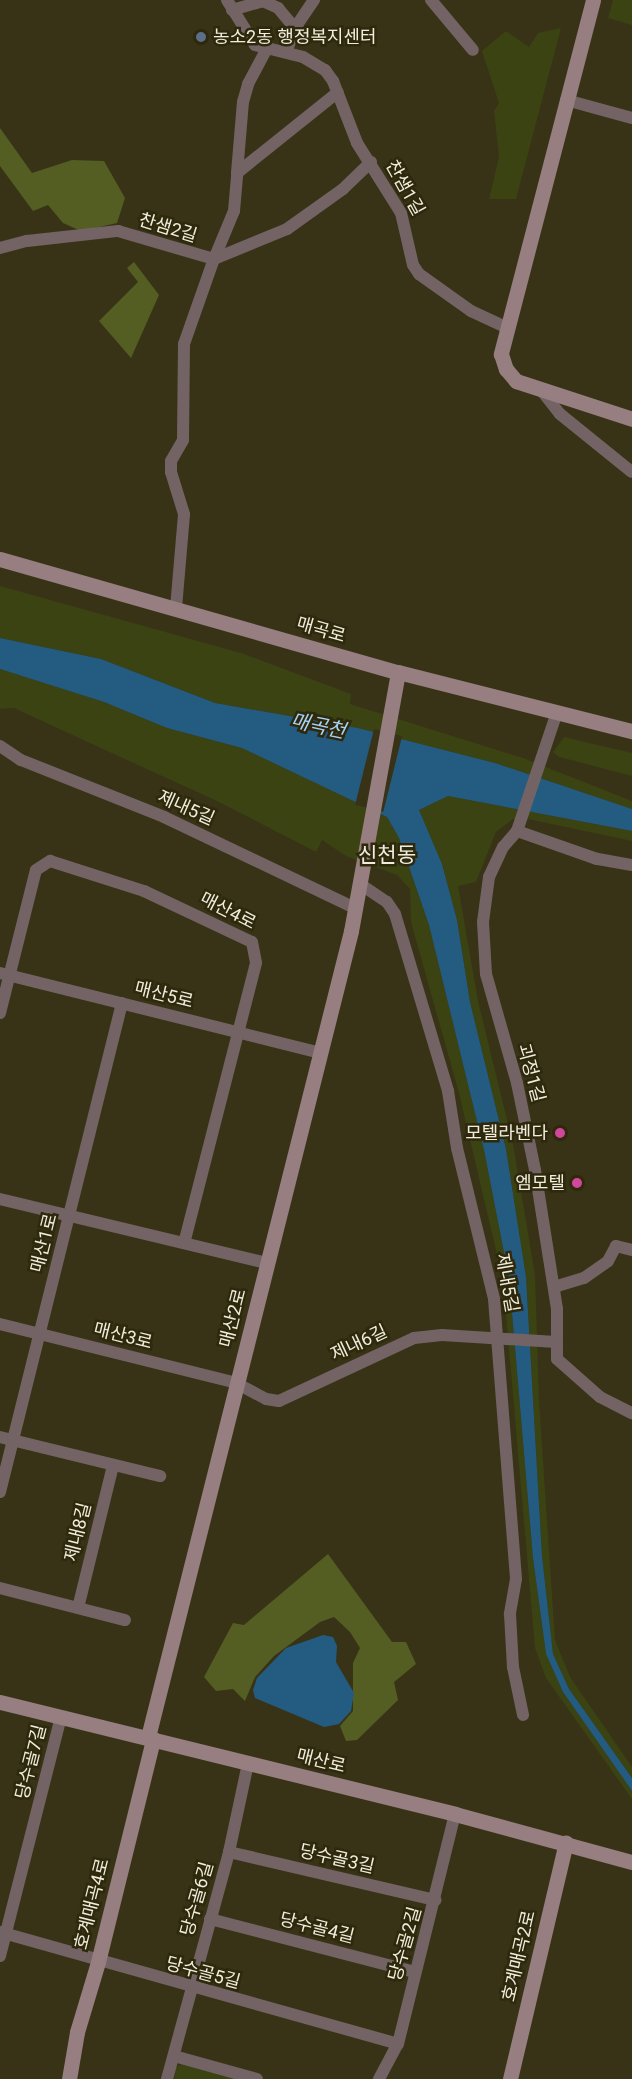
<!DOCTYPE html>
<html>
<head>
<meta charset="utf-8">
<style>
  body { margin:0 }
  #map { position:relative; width:632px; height:2079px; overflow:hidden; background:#383316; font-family:Roboto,"Noto Sans KR",sans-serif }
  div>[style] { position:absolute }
  .green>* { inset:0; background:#3b4312 }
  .forest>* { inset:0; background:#545e22 }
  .water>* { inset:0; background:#245b81 }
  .pier>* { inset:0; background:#383316; transform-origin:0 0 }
  .street>* { height:12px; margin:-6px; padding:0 6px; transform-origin:6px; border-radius:6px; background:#736365 }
  .secondary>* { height:15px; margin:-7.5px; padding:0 7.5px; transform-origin:7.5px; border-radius:7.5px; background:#977e81 }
  .dots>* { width:16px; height:16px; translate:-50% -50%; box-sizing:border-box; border:3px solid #2e290c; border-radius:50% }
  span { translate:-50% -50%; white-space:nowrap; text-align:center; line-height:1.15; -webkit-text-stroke:5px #2e290c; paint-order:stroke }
  .poi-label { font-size:18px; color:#f0eddd }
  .left { translate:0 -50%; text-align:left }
  .right { translate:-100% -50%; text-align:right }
  .street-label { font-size:18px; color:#f0eddd }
  .water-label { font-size:20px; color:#a7d4f7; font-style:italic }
  .quarter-label { font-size:21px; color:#f0eddd }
</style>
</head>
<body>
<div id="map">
  <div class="green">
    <div style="clip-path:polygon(613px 0,632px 0,632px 25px,608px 18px)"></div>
    <div style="clip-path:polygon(561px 28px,516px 199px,489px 199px,499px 157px,494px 111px,499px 103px,482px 51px,506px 31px,529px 47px,538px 33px)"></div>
    <div style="clip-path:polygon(0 586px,241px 653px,351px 694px,350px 704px,523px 758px,632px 801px,632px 809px,495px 763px,358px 728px,215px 703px,101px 659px,0 638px)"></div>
    <div style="clip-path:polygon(0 669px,104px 702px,167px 728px,242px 748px,387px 817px,399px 838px,429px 925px,484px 1150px,509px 1278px,533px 1558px,546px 1654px,563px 1692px,632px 1791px,632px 1799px,546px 1678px,535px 1648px,503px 1280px,459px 1093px,411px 922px,410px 889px,397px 875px,346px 856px,322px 840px,316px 852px,217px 801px,105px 750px,14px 708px,0 709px)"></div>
    <div style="clip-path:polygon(564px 737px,632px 753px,632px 776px,559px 757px,553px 752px)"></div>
    <div style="clip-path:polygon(448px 796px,632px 831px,632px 841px,528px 819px,513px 819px,496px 832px,476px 882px,458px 886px,478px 1001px,513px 1144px,535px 1275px,539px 1401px,555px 1640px,570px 1677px,632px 1767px,632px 1778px,569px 1689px,553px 1654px,542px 1556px,526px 1277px,506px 1149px,470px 1002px,457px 920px,442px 864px,419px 810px)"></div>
    <div style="clip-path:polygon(184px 2063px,240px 2079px,174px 2079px,176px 2067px)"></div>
  </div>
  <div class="forest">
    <div style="clip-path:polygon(0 128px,32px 173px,72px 160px,104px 161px,125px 198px,117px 223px,81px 231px,63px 223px,48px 205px,33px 211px,0 166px)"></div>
    <div style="clip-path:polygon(134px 262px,159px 295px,131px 358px,99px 321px,138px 282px,127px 268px)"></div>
    <div style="clip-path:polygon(328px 1554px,392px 1642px,406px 1642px,416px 1664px,394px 1682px,398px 1700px,357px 1740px,346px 1741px,340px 1726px,353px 1711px,353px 1663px,360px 1648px,350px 1632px,334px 1617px,320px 1622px,274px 1656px,255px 1677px,245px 1701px,233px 1689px,216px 1691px,204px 1677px,233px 1623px,244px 1625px)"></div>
  </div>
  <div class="water">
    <div style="clip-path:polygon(0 638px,101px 659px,215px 703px,358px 728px,495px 763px,632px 809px,632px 831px,448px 796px,419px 810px,442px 864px,457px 920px,470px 1002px,506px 1149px,526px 1277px,542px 1556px,553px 1654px,569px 1689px,632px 1778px,632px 1791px,563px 1692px,546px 1654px,533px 1558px,509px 1278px,484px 1150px,429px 925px,399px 838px,387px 817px,242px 748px,167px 728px,104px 702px,0 669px)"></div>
    <div style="clip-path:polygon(323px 1635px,333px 1637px,337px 1646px,336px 1662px,354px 1693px,351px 1711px,339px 1724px,324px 1727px,255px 1698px,253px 1690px,257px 1678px,286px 1648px)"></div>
  </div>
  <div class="pier">
    <div style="left:374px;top:729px;width:29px;height:78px;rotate:14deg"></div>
  </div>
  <div class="street">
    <div style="left:227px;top:0;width:53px;rotate:58.1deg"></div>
    <div style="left:255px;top:45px;width:49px;rotate:14deg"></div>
    <div style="left:303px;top:57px;width:26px;rotate:31deg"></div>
    <div style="left:325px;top:70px;width:14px;rotate:54deg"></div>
    <div style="left:333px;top:81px;width:66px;rotate:68.8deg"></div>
    <div style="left:357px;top:143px;width:83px;rotate:57.8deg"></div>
    <div style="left:401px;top:213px;width:53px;rotate:77deg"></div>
    <div style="left:413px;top:265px;width:11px;rotate:56deg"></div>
    <div style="left:419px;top:274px;width:64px;rotate:35.4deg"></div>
    <div style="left:471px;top:311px;width:38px;rotate:25deg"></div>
    <div style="left:431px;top:0;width:65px;rotate:50deg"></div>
    <div style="left:232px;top:10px;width:32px;rotate:-16deg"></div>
    <div style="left:263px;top:1px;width:17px;rotate:25deg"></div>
    <div style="left:278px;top:8px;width:26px;rotate:50deg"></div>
    <div style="left:287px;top:50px;width:23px;rotate:-70deg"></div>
    <div style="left:295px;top:28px;width:34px;rotate:-56deg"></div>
    <div style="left:566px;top:100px;width:68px;rotate:15.3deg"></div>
    <div style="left:237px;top:173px;width:71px;rotate:-85.2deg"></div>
    <div style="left:243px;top:102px;width:19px;rotate:-74deg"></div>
    <div style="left:248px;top:84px;width:38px;rotate:-62deg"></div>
    <div style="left:0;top:248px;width:28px;rotate:-15deg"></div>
    <div style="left:27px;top:241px;width:92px;rotate:-6.3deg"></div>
    <div style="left:118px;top:231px;width:100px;rotate:16.3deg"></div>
    <div style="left:214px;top:259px;width:52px;rotate:-67.4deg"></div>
    <div style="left:234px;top:211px;width:38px;rotate:-85deg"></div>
    <div style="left:237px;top:173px;width:129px;rotate:-38.7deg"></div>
    <div style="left:542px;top:391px;width:29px;rotate:52deg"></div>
    <div style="left:560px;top:414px;width:92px;rotate:38.9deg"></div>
    <div style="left:176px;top:608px;width:94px;rotate:-85.1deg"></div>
    <div style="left:184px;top:514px;width:44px;rotate:-107.2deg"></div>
    <div style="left:171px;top:472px;width:11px;rotate:-90deg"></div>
    <div style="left:171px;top:461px;width:24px;rotate:-60deg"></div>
    <div style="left:183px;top:440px;width:96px;rotate:-89.4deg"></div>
    <div style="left:184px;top:344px;width:90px;rotate:-70.6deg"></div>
    <div style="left:214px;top:259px;width:79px;rotate:-22.3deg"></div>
    <div style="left:287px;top:229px;width:69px;rotate:-35.5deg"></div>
    <div style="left:343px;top:189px;width:39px;rotate:-44deg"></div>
    <div style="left:0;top:746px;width:25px;rotate:34deg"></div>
    <div style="left:21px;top:760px;width:154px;rotate:21.7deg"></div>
    <div style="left:164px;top:817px;width:212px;rotate:25.5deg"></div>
    <div style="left:517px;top:831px;width:126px;rotate:-71.4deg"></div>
    <div style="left:632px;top:865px;width:36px;rotate:-170deg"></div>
    <div style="left:597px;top:859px;width:85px;rotate:-160.7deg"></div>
    <div style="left:517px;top:831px;width:21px;rotate:131deg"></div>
    <div style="left:503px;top:847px;width:33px;rotate:115deg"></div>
    <div style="left:489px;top:877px;width:45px;rotate:97.6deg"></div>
    <div style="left:483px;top:922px;width:52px;rotate:86.7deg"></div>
    <div style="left:486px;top:974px;width:113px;rotate:74.1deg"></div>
    <div style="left:517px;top:1083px;width:89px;rotate:78.3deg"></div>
    <div style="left:535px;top:1170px;width:141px;rotate:81deg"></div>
    <div style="left:557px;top:1309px;width:50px;rotate:90deg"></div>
    <div style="left:557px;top:1359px;width:57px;rotate:41.5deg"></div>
    <div style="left:600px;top:1397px;width:36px;rotate:27deg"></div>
    <div style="left:360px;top:884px;width:32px;rotate:34deg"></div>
    <div style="left:387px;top:902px;width:14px;rotate:56deg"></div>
    <div style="left:395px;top:914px;width:185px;rotate:73.3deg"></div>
    <div style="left:448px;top:1091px;width:58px;rotate:81deg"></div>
    <div style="left:457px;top:1148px;width:155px;rotate:76.2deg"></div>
    <div style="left:494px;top:1299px;width:281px;rotate:85.5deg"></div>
    <div style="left:516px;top:1579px;width:36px;rotate:100deg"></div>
    <div style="left:510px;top:1614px;width:53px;rotate:86.8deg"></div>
    <div style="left:513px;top:1667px;width:49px;rotate:78.2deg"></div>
    <div style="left:0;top:973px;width:330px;rotate:14deg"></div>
    <div style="left:0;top:1013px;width:147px;rotate:-75.9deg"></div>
    <div style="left:36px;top:870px;width:17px;rotate:-33deg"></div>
    <div style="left:50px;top:861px;width:99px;rotate:17.7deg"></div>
    <div style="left:144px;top:891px;width:119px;rotate:25.3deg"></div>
    <div style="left:252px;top:942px;width:21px;rotate:79deg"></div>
    <div style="left:256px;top:963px;width:289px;rotate:104.4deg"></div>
    <div style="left:0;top:1199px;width:275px;rotate:13.5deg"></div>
    <div style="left:554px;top:1287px;width:31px;rotate:-17deg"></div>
    <div style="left:584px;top:1278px;width:29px;rotate:-35deg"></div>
    <div style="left:608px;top:1261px;width:17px;rotate:-62deg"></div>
    <div style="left:616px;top:1246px;width:16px;rotate:14deg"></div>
    <div style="left:0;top:1324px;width:243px;rotate:14deg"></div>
    <div style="left:236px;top:1383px;width:34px;rotate:28deg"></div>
    <div style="left:266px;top:1399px;width:13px;rotate:9deg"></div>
    <div style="left:279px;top:1401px;width:149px;rotate:-25deg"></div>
    <div style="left:414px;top:1338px;width:28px;rotate:-6deg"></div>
    <div style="left:442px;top:1335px;width:114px;rotate:3.5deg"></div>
    <div style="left:0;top:1437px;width:165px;rotate:13.7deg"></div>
    <div style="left:0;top:1492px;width:504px;rotate:-75.99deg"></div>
    <div style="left:0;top:1588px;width:129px;rotate:14.4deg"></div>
    <div style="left:78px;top:1608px;width:147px;rotate:-76.2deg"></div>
    <div style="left:229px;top:1852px;width:212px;rotate:13.1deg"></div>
    <div style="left:210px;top:1919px;width:212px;rotate:14.5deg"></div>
    <div style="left:0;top:1932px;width:413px;rotate:15.7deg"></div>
    <div style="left:0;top:1956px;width:247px;rotate:-75.7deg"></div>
    <div style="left:174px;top:2056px;width:86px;rotate:15.5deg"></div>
    <div style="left:167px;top:2079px;width:235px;rotate:-74.7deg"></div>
    <div style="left:229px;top:1852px;width:91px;rotate:-77.9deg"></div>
    <div style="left:379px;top:2079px;width:40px;rotate:-62deg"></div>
    <div style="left:398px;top:2044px;width:237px;rotate:-76.1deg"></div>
  </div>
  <div class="secondary">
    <div style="left:593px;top:0;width:366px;rotate:104.6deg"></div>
    <div style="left:501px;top:354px;width:16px;rotate:72deg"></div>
    <div style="left:506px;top:369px;width:16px;rotate:50deg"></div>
    <div style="left:516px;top:381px;width:122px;rotate:18.1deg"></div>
    <div style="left:0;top:559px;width:414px;rotate:15.9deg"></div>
    <div style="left:398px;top:672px;width:241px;rotate:14.2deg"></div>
    <div style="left:0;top:1702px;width:469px;rotate:13.8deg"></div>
    <div style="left:455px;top:1814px;width:183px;rotate:15.2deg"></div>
    <div style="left:148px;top:1737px;width:831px;rotate:-75.86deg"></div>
    <div style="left:351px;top:931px;width:263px;rotate:-79.7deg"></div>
    <div style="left:69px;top:2079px;width:48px;rotate:-80.3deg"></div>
    <div style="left:77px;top:2032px;width:73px;rotate:-73.3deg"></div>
    <div style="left:98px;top:1962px;width:230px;rotate:-76.1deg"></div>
    <div style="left:510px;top:2079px;width:243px;rotate:-76.7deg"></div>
  </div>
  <div class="dots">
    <div style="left:201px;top:37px;background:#5c6f8a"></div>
    <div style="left:560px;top:1133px;background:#d1479c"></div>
    <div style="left:577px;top:1183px;background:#d1479c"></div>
  </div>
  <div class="poi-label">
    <span class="left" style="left:213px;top:37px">농소2동 행정복지센터</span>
    <span class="right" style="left:548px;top:1133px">모텔라벤다</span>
    <span class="right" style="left:565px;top:1183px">엠모텔</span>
  </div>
  <div class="street-label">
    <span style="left:405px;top:188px;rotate:61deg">찬샘1길</span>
    <span style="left:168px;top:228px;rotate:17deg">찬샘2길</span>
    <span style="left:321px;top:630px;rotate:16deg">매곡로</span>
    <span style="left:186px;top:808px;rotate:24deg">제내5길</span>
    <span style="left:228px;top:911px;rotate:27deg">매산4로</span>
    <span style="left:164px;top:995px;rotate:14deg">매산5로</span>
    <span style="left:531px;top:1073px;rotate:75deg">괴정1길</span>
    <span style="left:44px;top:1243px;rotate:-76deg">매산1로</span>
    <span style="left:507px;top:1283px;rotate:80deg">제내5길</span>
    <span style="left:233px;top:1318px;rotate:-76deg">매산2로</span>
    <span style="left:123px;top:1336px;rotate:14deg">매산3로</span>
    <span style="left:359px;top:1343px;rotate:-25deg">제내6길</span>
    <span style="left:78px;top:1532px;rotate:-76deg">제내8길</span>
    <span style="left:321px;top:1761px;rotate:14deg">매산로</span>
    <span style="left:31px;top:1762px;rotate:-76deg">당수골7길</span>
    <span style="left:337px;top:1859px;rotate:13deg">당수골3길</span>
    <span style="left:197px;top:1899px;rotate:-74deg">당수골6길</span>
    <span style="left:92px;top:1904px;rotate:-76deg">호계매곡4로</span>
    <span style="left:317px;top:1928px;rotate:14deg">당수골4길</span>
    <span style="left:405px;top:1944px;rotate:-74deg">당수골2길</span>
    <span style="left:519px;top:1956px;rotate:-77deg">호계매곡2로</span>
    <span style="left:203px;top:1973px;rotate:15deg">당수골5길</span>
  </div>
  <div class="water-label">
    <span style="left:318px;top:726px;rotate:12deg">매곡천</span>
  </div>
  <div class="quarter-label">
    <span style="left:387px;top:855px">신천동</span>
  </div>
</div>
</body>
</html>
